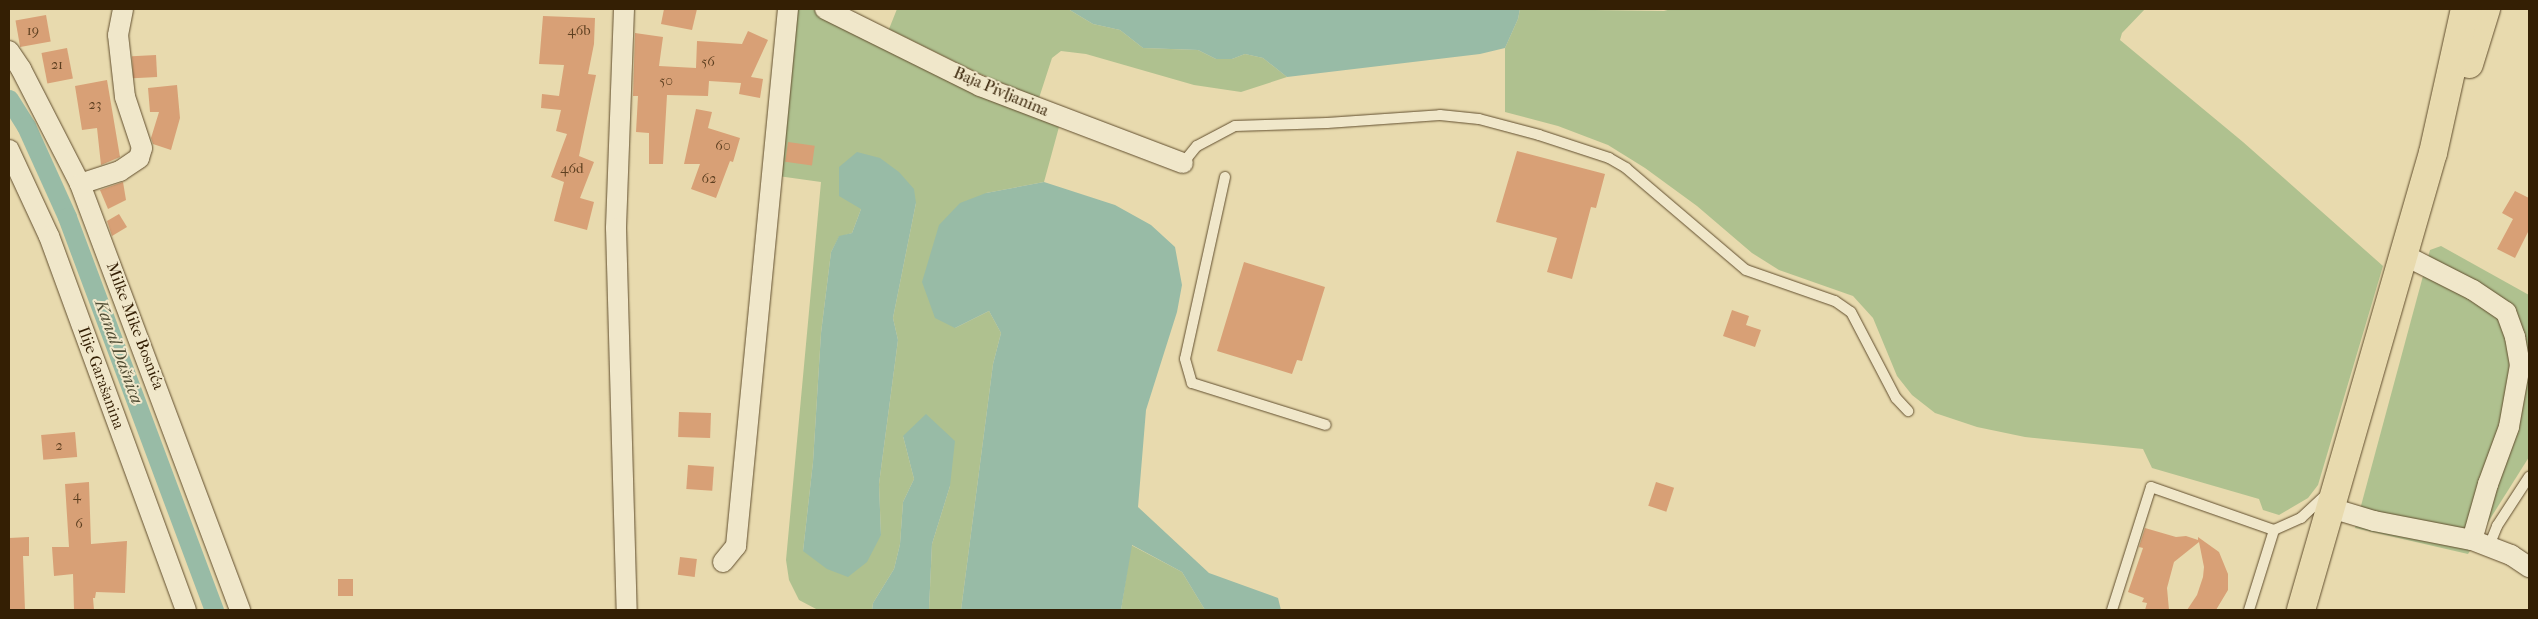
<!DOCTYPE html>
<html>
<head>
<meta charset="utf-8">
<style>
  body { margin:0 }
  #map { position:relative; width:2538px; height:619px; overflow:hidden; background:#e8daae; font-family:"IM FELL French Canon",serif }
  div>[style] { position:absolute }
  .green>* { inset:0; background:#afc18f }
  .water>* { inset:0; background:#98bba6 }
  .canal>* { height:19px; margin:-9.5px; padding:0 9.5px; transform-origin:9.5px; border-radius:9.5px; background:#98bba6 }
  .building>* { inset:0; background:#d8a076; transform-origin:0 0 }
  .roads { filter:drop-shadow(0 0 1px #614e2e) drop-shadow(0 0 1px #614e2e) }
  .lane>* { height:10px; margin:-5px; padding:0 5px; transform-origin:5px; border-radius:5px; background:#f0e7ca }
  .street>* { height:20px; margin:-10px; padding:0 10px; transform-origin:10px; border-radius:10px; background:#f0e7ca }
  .primary>* { height:28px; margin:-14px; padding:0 14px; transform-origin:14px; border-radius:14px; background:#e8daae }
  span { translate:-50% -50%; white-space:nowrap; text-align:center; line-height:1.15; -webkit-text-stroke:4px #f0e7ca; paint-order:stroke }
  .number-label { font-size:14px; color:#5d3f20 }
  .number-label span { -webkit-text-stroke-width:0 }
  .street-label { font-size:16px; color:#341f04 }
  .water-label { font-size:18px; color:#524e35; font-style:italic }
  .frame { position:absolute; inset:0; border:10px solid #341f04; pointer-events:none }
</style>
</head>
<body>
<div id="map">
  <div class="green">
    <div style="clip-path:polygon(evenodd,795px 9px,812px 9px,948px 81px,1059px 127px,1044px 182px,986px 193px,955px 328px,989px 311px,1001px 333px,993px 364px,961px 610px,929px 610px,932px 544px,950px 486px,903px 436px,914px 479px,903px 502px,900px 544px,894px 569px,873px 603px,872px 610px,818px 610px,799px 600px,789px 580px,786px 560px,821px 182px,778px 176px,795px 9px,916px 203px,893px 318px,898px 340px,879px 484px,881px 535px,803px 551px,813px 462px,821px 333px,831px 252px,839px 237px,852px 233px,861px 209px,916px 203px)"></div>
    <div style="clip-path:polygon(897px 9px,1068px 9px,1093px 24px,1120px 30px,1143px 48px,1198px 50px,1216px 59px,1232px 59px,1245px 54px,1263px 58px,1287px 77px,1241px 92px,1194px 85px,1086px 54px,1061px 51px,1052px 58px,1039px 98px,978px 73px,889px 29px)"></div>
    <div style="clip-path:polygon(1520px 9px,1664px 11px,1671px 9px,2145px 9px,2122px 33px,2120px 40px,2243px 142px,2383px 266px,2318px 485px,2308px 498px,2279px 515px,2263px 510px,2259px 499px,2152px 468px,2143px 449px,2025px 437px,1977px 427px,1935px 413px,1912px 395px,1897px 376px,1873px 318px,1853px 296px,1779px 270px,1752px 253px,1697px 206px,1645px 168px,1608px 145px,1558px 126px,1505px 112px,1505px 48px,1518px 19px)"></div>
    <div style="clip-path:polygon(2441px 246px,2529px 295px,2529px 457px,2468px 554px,2355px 528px,2430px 250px)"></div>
    <div style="clip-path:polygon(1131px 545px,1182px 572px,1205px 610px,1121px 610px)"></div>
  </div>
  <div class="water">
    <div style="clip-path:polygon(1068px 9px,1520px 9px,1518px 19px,1505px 48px,1480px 54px,1287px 77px,1263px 58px,1245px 54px,1232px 59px,1216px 59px,1198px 50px,1143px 48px,1120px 30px,1093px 24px)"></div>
    <div style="clip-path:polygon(857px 152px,880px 158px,899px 172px,914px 189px,916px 203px,893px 318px,898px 340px,879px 484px,881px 535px,867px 562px,848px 577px,827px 569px,803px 551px,813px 462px,821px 333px,831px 252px,839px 236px,852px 233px,861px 209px,839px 196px,839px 167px)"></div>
    <div style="clip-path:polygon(1044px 182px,1115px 205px,1151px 225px,1175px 247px,1182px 285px,1177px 312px,1146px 410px,1138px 507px,1209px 573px,1278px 598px,1281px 610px,1205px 610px,1182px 572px,1132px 545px,1121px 610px,961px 610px,993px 364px,1001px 333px,989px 311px,955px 328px,935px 318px,922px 282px,939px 225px,960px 203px,986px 193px)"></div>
    <div style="clip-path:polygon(926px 414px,955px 441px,950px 486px,932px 544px,929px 610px,872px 610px,873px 603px,894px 569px,900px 544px,903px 502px,914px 479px,903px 436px)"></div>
  </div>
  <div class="canal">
    <div style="left:9px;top:99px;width:32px;rotate:58deg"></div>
    <div style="left:26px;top:126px;width:100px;rotate:65.7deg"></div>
    <div style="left:67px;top:217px;width:420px;rotate:69.5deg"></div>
  </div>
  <div class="building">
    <div style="clip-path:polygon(664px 9px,697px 9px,692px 30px,661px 24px)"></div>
    <div style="left:46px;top:15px;width:27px;height:31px;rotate:80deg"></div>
    <div style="clip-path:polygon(543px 16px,595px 18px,594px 44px,588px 74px,596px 75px,579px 156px,594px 162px,580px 198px,594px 202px,587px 230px,554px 221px,564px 182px,551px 177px,567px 134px,556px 131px,561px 110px,541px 108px,542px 94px,559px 96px,564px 65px,539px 64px)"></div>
    <div style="clip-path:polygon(748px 31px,768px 40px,751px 77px,763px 79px,760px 98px,739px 94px,741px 83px,709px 81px,708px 96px,667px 95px,663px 164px,649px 164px,649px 133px,636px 132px,638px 96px,633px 96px,635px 33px,663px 37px,659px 66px,696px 68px,697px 41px,742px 44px)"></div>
    <div style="left:67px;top:48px;width:31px;height:26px;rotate:79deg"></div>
    <div style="left:156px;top:55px;width:22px;height:24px;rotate:87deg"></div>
    <div style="clip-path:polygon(107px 80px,120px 157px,101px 165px,97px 128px,82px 130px,75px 86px)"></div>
    <div style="clip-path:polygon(177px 85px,180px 118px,171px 150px,153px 144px,151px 138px,159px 112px,150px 112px,148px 88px)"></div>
    <div style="clip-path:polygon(696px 109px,712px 112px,708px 128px,740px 138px,733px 162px,730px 161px,716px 198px,691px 189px,700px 164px,684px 164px)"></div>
    <div style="left:788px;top:142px;width:27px;height:20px;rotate:8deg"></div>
    <div style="clip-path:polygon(1517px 151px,1605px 174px,1596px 208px,1591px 207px,1572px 279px,1547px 272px,1557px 238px,1496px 222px)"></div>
    <div style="clip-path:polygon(123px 182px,126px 200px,108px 209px,100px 190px)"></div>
    <div style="clip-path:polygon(2515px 191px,2529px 198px,2529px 230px,2515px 258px,2497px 249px,2513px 219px,2502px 213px)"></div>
    <div style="clip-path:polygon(119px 214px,127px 227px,112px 236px,107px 221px)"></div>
    <div style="clip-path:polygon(1244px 262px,1325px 287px,1302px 361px,1297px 360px,1292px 374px,1217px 351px)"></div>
    <div style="clip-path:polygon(1732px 310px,1749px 316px,1746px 325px,1761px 330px,1755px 347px,1723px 336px)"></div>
    <div style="left:679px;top:412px;width:32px;height:25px;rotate:2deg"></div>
    <div style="left:75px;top:432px;width:25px;height:34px;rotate:85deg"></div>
    <div style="left:688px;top:465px;width:26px;height:24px;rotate:4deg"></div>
    <div style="clip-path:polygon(89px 482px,91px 544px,127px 541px,125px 593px,96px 592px,95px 598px,93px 598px,94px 610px,74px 610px,73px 574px,54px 576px,52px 547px,69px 547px,65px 484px)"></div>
    <div style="left:1656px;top:482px;width:19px;height:25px;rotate:18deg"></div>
    <div style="clip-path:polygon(2145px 528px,2176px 537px,2186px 536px,2198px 540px,2198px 537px,2219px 552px,2228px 574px,2228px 590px,2216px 610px,2187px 610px,2197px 595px,2203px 577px,2204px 567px,2199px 542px,2174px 562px,2167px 588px,2169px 610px,2145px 610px,2147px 603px,2142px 602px,2144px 598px,2128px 592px,2143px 548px,2139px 547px)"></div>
    <div style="clip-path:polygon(29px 537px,29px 556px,23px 556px,25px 610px,9px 610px,9px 538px)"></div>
    <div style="left:680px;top:557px;width:17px;height:18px;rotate:7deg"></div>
    <div style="left:338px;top:579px;width:15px;height:17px"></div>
  </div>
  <div class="roads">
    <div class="lane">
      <div style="left:1183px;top:163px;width:22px;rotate:-51deg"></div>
      <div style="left:1197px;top:146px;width:43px;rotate:-27.8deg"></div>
      <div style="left:1235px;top:126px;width:92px;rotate:-1.9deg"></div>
      <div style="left:1327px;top:123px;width:113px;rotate:-4deg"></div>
      <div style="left:1440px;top:115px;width:39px;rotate:6deg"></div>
      <div style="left:1479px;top:119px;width:62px;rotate:14.9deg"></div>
      <div style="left:1539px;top:135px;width:74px;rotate:18.2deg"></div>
      <div style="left:1609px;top:158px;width:20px;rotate:30deg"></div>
      <div style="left:1626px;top:168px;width:157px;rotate:40.4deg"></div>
      <div style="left:1746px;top:270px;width:94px;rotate:19.2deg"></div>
      <div style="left:1835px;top:301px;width:19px;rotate:35deg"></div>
      <div style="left:1851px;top:312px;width:97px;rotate:62.4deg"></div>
      <div style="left:1896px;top:398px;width:18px;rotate:47deg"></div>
      <div style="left:1225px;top:177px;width:186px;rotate:102.4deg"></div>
      <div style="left:1185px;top:359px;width:25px;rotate:74deg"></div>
      <div style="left:1192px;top:383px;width:140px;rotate:17.4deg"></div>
      <div style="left:2489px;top:546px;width:22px;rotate:-68deg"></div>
      <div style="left:2497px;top:526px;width:59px;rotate:-56.9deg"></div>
      <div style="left:2112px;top:610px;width:129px;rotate:-72.4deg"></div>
      <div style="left:2151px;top:487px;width:130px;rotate:19.3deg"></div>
      <div style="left:2274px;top:530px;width:30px;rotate:-24deg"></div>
      <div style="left:2301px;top:518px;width:35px;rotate:-43deg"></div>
      <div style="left:2249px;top:610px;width:84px;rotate:-72.6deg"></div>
    </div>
    <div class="street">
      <div style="left:624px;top:9px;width:219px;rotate:92.1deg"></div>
      <div style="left:616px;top:228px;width:382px;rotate:88.4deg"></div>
      <div style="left:825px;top:9px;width:173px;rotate:26.4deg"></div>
      <div style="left:980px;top:86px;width:217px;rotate:20.8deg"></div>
      <div style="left:9px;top:51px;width:22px;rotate:56deg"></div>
      <div style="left:21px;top:69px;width:129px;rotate:62.8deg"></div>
      <div style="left:80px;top:184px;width:455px;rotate:69.4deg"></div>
      <div style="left:9px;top:150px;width:95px;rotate:65.1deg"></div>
      <div style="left:49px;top:236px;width:398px;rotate:69.9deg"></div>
      <div style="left:80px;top:184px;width:42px;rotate:-18deg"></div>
      <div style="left:120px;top:171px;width:23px;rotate:-34deg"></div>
      <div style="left:139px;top:158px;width:10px;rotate:-73deg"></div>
      <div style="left:142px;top:148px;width:54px;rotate:-108.4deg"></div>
      <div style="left:125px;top:97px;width:62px;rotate:-96.4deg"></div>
      <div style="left:118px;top:35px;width:26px;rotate:-79deg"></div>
      <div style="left:2404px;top:255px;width:77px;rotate:26.9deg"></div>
      <div style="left:2473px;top:290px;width:40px;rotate:34deg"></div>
      <div style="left:2506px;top:312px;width:27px;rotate:70deg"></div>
      <div style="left:2515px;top:337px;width:28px;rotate:80deg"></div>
      <div style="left:2520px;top:365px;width:63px;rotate:100.1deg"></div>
      <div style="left:2509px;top:427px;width:61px;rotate:110.2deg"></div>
      <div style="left:2488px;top:484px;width:58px;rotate:105.9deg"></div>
      <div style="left:2331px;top:508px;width:45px;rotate:16.8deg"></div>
      <div style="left:2374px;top:521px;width:100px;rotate:11deg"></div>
      <div style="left:2472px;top:540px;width:42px;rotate:21deg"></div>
      <div style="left:2511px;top:555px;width:22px;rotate:34deg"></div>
      <div style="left:723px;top:562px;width:21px;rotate:-51deg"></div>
      <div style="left:736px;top:546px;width:540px;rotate:-84.47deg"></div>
    </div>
    <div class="primary">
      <div style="left:2469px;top:64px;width:58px;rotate:-72.8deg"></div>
      <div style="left:2301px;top:610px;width:476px;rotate:-73.9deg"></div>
      <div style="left:2433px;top:153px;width:148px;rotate:-77.5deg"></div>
    </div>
  </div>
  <div class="number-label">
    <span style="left:33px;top:31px">19</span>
    <span style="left:579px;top:31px">46b</span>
    <span style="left:708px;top:62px">56</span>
    <span style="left:57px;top:65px">21</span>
    <span style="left:666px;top:81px">50</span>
    <span style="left:95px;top:105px">23</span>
    <span style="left:723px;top:146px">60</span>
    <span style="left:572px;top:169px">46d</span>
    <span style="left:709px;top:179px">62</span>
    <span style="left:59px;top:446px">2</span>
    <span style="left:77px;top:496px">4</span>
    <span style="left:79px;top:524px">6</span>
  </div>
  <div class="street-label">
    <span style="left:1001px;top:92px;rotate:23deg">Baja Pivljanina</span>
    <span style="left:135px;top:326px;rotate:69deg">Milke Mike Bosnića</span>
    <span style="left:101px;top:378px;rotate:70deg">Ilije Garašanina</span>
  </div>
  <div class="water-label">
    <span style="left:118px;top:352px;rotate:70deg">Kanal Dašnica</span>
  </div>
  <div class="frame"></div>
</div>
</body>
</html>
